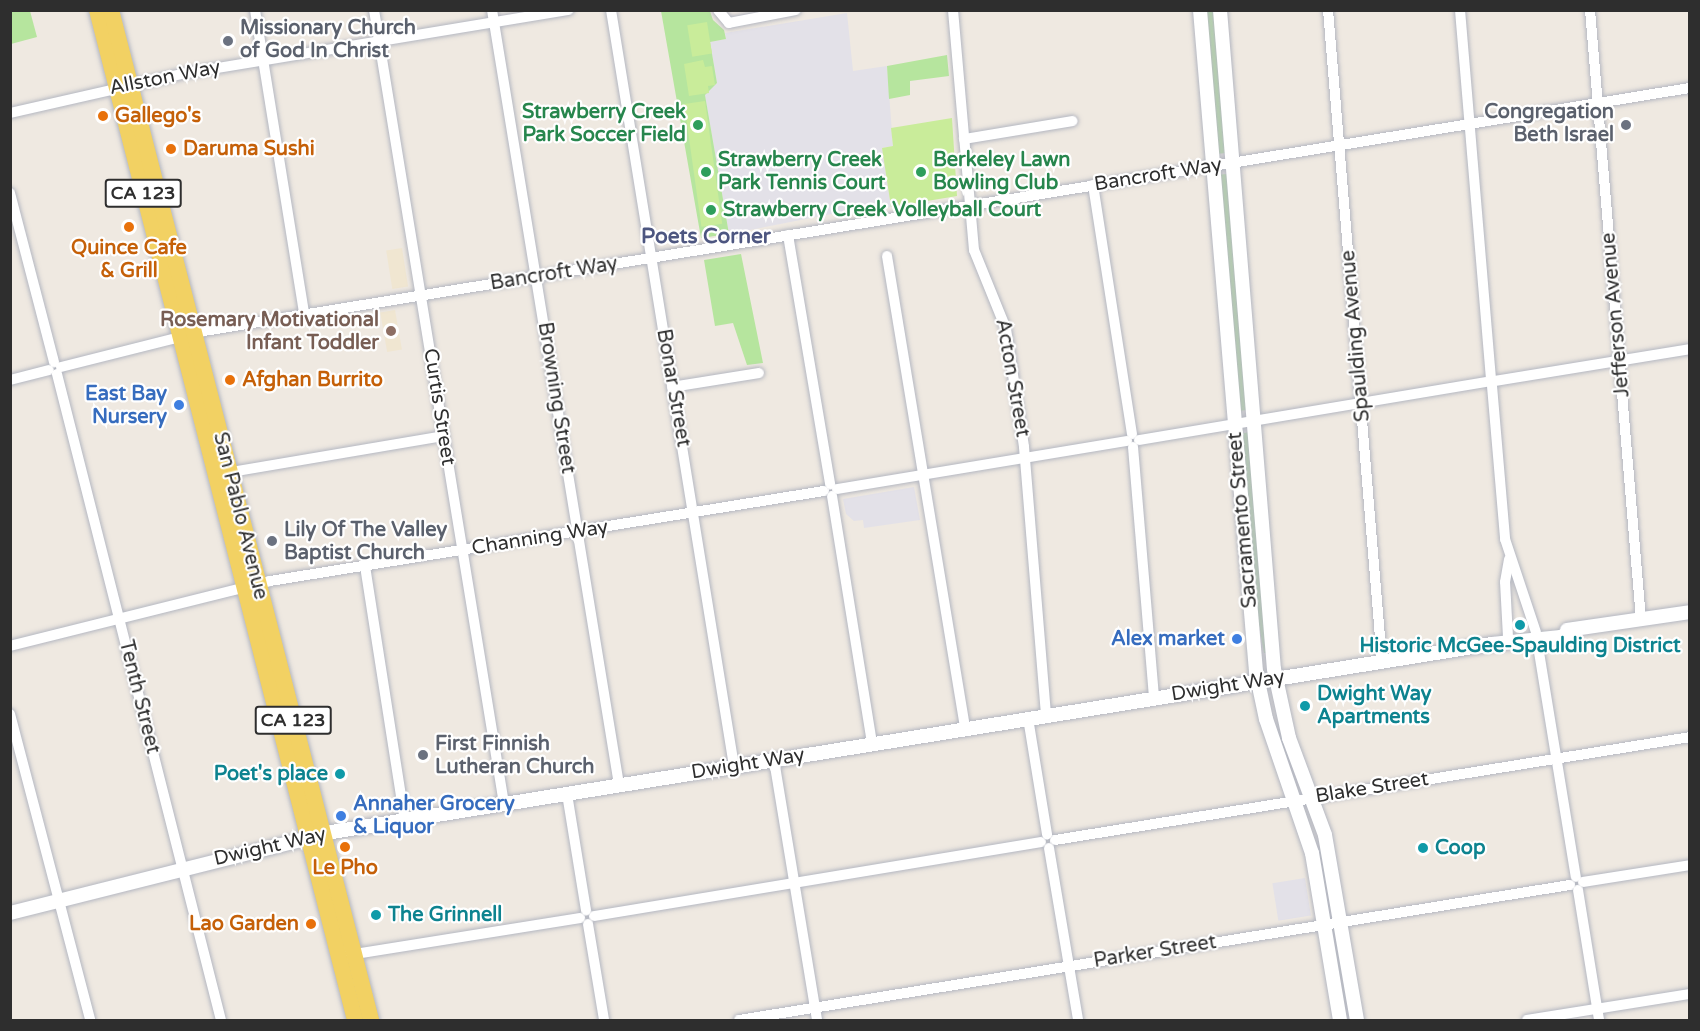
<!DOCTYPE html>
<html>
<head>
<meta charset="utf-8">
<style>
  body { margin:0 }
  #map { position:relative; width:1700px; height:1031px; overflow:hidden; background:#efe9e1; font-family:"Varela Round",sans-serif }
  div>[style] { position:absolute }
  .industrial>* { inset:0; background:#e3e1e8; transform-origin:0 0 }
  .education>* { inset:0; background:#f0e6d1; transform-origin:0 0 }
  .green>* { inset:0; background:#b6e59e; transform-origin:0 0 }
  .pitch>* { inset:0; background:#c9ec9a; transform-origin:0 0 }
  .roads { filter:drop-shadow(0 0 2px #b4b7c1) drop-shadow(0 0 2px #b4b7c1) }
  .street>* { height:10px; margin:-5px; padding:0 5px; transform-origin:5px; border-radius:5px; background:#fff }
  .secondary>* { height:14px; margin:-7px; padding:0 7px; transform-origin:7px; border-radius:7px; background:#fff }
  .primary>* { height:16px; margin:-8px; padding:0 8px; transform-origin:8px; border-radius:8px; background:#f2d163 }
  .dots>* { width:16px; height:16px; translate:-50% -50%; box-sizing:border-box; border:3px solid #fff; border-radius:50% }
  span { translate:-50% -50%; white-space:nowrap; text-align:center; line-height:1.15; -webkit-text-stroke:4.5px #fff; paint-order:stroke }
  .shield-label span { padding:2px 4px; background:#fff; border:2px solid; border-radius:4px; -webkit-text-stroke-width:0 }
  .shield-label { font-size:18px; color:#2e2e2e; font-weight:700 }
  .worship-label { font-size:20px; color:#5b616d; font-weight:700 }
  .left { translate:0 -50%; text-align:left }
  .right { translate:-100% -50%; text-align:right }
  .street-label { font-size:20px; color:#2e2e2e }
  .leisure-label { font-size:20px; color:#27864d; font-weight:700 }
  .food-label { font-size:20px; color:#c56008; font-weight:700 }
  .education-label { font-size:20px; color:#785e54; font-weight:700 }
  .shop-label { font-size:20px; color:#366cbe; font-weight:700 }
  .culture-label { font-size:20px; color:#0d838f; font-weight:700 }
  .neighbourhood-label { font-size:21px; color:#4d5680; font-weight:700 }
  .frame { position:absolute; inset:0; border:12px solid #2e2e2e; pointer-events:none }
</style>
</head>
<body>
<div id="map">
  <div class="industrial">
    <div style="clip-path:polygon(847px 13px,853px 71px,887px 66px,893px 146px,882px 148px,891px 207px,847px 211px,729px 234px,705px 95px,717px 83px,710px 42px,726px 39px,725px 33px)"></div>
    <div style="clip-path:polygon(914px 487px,920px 520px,864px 528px,863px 520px,854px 521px,846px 514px,843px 499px)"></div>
    <div style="left:1305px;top:878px;width:38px;height:33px;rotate:81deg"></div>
  </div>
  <div class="education">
    <div style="left:402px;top:248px;width:39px;height:16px;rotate:81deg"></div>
    <div style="left:395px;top:310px;width:40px;height:15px;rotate:80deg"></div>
  </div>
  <div class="green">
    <div style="clip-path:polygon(11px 10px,30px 11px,37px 37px,11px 44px)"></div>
    <div style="clip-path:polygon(661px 11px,710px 11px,713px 20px,724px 30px,726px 39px,710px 42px,717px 83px,705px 95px,729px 234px,701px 238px)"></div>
    <div style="clip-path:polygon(1203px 11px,1215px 11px,1226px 153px,1216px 154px)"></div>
    <div style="clip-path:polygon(947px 55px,949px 76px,910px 81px,910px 95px,889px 99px,887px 66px)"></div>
    <div style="left:1227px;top:174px;width:237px;height:8px;rotate:85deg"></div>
    <div style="clip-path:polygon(741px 254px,763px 363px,747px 365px,733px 323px,715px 326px,704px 260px)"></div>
    <div style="clip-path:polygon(1249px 432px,1266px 653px,1264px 653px,1255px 603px,1240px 434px)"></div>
  </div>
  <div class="pitch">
    <div style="left:707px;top:22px;width:32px;height:20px;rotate:81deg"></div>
    <div style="clip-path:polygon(703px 60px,705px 67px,712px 66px,715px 85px,708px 86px,709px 93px,689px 96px,684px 64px)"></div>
    <div style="left:705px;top:101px;width:124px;height:21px;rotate:82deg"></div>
    <div style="clip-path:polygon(952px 118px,957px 196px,891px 207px,882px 148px,893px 146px,891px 128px)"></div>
  </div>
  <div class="roads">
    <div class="street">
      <div style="left:255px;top:10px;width:308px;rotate:80.8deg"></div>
      <div style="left:374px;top:10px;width:805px;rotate:80.7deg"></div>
      <div style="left:492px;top:10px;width:785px;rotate:80.69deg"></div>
      <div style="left:611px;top:10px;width:766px;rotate:80.76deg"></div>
      <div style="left:718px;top:10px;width:17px;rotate:50deg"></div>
      <div style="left:729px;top:23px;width:68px;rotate:-11deg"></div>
      <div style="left:953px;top:10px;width:241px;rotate:85deg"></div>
      <div style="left:974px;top:250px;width:85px;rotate:67.9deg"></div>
      <div style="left:1006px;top:329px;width:119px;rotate:81.3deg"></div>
      <div style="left:1024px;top:447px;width:269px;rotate:85.3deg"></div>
      <div style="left:1328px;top:10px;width:653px;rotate:85.26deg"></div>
      <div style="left:1460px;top:10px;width:368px;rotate:85.2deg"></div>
      <div style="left:1590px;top:10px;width:612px;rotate:85.22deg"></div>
      <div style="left:10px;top:113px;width:175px;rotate:-12.8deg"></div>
      <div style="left:181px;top:74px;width:393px;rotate:-9.4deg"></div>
      <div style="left:964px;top:139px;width:110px;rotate:-9.4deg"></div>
      <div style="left:1093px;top:185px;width:252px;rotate:81.1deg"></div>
      <div style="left:10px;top:193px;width:175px;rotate:75.4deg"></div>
      <div style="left:788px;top:235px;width:253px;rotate:80.4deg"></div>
      <div style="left:887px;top:256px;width:479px;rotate:80.6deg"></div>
      <div style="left:61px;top:367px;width:147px;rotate:-14.1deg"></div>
      <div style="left:204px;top:331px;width:1506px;rotate:-9.29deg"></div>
      <div style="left:57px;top:374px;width:666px;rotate:75.76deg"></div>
      <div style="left:10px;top:380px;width:40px;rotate:-14.4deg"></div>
      <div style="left:1495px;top:381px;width:198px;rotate:-9.3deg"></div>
      <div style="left:1492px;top:386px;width:154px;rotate:85.1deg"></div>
      <div style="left:1505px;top:539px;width:98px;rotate:71.6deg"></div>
      <div style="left:672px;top:387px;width:88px;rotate:-9.1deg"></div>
      <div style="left:1139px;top:440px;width:352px;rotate:-9.5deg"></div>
      <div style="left:1133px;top:447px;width:252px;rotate:85.2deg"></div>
      <div style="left:225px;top:473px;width:222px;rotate:-9.6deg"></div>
      <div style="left:837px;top:489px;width:294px;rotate:-9.4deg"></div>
      <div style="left:832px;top:496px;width:251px;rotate:80.8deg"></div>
      <div style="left:365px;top:566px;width:257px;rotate:81.1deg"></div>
      <div style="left:1508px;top:637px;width:55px;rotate:-93.1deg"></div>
      <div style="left:1505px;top:582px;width:23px;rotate:-80deg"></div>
      <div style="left:1537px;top:640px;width:240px;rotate:80.7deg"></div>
      <div style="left:10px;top:646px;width:268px;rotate:-14deg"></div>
      <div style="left:270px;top:581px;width:561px;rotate:-9.23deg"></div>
      <div style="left:10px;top:714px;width:316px;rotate:75.3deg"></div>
      <div style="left:1028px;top:718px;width:118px;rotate:80.7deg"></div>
      <div style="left:774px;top:760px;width:264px;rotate:80.6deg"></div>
      <div style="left:567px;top:794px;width:118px;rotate:80.7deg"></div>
      <div style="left:1055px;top:840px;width:643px;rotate:-9.21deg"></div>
      <div style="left:1049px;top:848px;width:174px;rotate:80.4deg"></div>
      <div style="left:1583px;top:882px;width:108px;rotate:-9deg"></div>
      <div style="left:1578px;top:890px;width:132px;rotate:80.8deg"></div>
      <div style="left:594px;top:916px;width:453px;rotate:-9.4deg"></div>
      <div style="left:588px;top:924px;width:97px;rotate:80.5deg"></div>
      <div style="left:349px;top:955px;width:234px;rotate:-9.1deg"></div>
      <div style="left:739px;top:1020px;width:842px;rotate:-9.23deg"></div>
      <div style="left:1527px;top:1020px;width:165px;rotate:-9.1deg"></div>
    </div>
    <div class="secondary">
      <div style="left:1200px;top:10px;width:664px;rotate:85.16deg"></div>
      <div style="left:1256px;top:672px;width:48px;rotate:78deg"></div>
      <div style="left:1266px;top:719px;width:142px;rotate:71.1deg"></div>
      <div style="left:1312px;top:853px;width:169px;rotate:80.5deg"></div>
      <div style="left:1220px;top:10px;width:661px;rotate:85.32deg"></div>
      <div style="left:1274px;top:669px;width:71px;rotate:77.7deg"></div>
      <div style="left:1289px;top:738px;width:103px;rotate:69.6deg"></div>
      <div style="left:1325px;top:835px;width:188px;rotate:80.2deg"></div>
      <div style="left:1567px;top:630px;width:124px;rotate:-8.3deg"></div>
      <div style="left:10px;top:913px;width:332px;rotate:-14.1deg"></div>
      <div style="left:332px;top:832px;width:1175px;rotate:-9.21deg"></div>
      <div style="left:1492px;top:644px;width:69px;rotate:-5.8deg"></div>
      <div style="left:1561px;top:637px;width:15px;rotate:-28deg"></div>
    </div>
    <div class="primary">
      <div style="left:97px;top:10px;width:1042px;rotate:75.67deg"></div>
      <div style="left:111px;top:10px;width:1043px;rotate:75.56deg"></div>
    </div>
  </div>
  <div class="dots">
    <div style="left:228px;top:41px;background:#6b7280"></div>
    <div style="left:103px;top:116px;background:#e8710a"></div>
    <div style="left:698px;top:125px;background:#2e9e5b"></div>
    <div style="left:1626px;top:125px;background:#6b7280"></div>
    <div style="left:171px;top:149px;background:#e8710a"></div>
    <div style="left:706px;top:172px;background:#2e9e5b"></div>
    <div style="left:921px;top:172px;background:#2e9e5b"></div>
    <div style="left:711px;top:210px;background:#2e9e5b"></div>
    <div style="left:129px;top:227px;background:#e8710a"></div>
    <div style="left:391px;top:331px;background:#8d6e63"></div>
    <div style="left:230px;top:380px;background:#e8710a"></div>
    <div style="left:179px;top:405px;background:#3f7fe0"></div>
    <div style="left:272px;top:541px;background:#6b7280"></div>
    <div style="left:1520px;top:625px;background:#0f9aa8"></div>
    <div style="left:1237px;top:639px;background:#3f7fe0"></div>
    <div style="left:1305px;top:706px;background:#0f9aa8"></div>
    <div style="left:423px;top:755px;background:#6b7280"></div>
    <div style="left:340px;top:774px;background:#0f9aa8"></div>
    <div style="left:341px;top:816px;background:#3f7fe0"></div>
    <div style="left:345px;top:847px;background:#e8710a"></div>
    <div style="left:1423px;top:848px;background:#0f9aa8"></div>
    <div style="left:376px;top:915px;background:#0f9aa8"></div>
    <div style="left:311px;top:924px;background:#e8710a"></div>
  </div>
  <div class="shield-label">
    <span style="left:143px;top:193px">CA 123</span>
    <span style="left:293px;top:720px">CA 123</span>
  </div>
  <div class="worship-label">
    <span class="left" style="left:240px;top:40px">Missionary Church<br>of God In Christ</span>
    <span class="right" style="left:1614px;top:124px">Congregation<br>Beth Israel</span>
    <span class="left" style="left:284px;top:542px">Lily Of The Valley<br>Baptist Church</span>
    <span class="left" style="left:435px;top:756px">First Finnish<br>Lutheran Church</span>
  </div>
  <div class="street-label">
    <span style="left:165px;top:78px;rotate:-11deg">Allston Way</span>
    <span style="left:1158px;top:175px;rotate:-9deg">Bancroft Way</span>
    <span style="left:554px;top:274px;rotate:-9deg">Bancroft Way</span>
    <span style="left:1616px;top:315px;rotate:-95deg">Jefferson Avenue</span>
    <span style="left:1356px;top:336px;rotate:-95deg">Spaulding Avenue</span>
    <span style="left:1012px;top:378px;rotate:80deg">Acton Street</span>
    <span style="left:673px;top:388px;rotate:80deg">Bonar Street</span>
    <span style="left:556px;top:398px;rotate:81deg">Browning Street</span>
    <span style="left:439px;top:407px;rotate:81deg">Curtis Street</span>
    <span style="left:240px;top:516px;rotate:76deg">San Pablo Avenue</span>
    <span style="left:1243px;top:520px;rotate:-95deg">Sacramento Street</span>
    <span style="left:540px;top:538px;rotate:-9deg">Channing Way</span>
    <span style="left:1228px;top:686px;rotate:-9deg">Dwight Way</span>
    <span style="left:139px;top:697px;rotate:76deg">Tenth Street</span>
    <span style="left:748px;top:764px;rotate:-9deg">Dwight Way</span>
    <span style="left:1372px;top:788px;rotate:-9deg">Blake Street</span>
    <span style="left:270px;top:847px;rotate:-13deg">Dwight Way</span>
    <span style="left:1155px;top:952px;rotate:-9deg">Parker Street</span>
  </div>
  <div class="leisure-label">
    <span class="right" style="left:686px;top:124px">Strawberry Creek<br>Park Soccer Field</span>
    <span class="left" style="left:718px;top:172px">Strawberry Creek<br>Park Tennis Court</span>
    <span class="left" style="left:933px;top:172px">Berkeley Lawn<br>Bowling Club</span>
    <span class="left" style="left:723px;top:210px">Strawberry Creek Volleyball Court</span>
  </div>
  <div class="food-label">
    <span class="left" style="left:115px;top:116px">Gallego's</span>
    <span class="left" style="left:183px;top:149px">Daruma Sushi</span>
    <span style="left:129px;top:260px">Quince Cafe<br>&amp; Grill</span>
    <span class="left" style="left:242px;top:380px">Afghan Burrito</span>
    <span style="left:345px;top:868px">Le Pho</span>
    <span class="right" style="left:299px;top:924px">Lao Garden</span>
  </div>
  <div class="education-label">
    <span class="right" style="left:379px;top:332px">Rosemary Motivational<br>Infant Toddler</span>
  </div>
  <div class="shop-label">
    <span class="right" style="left:167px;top:406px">East Bay<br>Nursery</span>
    <span class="right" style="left:1225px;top:639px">Alex market</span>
    <span class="left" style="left:353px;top:816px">Annaher Grocery<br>&amp; Liquor</span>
  </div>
  <div class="culture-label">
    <span style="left:1520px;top:646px">Historic McGee-Spaulding District</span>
    <span class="left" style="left:1317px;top:706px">Dwight Way<br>Apartments</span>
    <span class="right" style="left:328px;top:774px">Poet's place</span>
    <span class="left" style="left:1435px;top:848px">Coop</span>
    <span class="left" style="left:388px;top:915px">The Grinnell</span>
  </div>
  <div class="neighbourhood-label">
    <span style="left:706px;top:237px">Poets Corner</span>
  </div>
  <div class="frame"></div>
</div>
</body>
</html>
